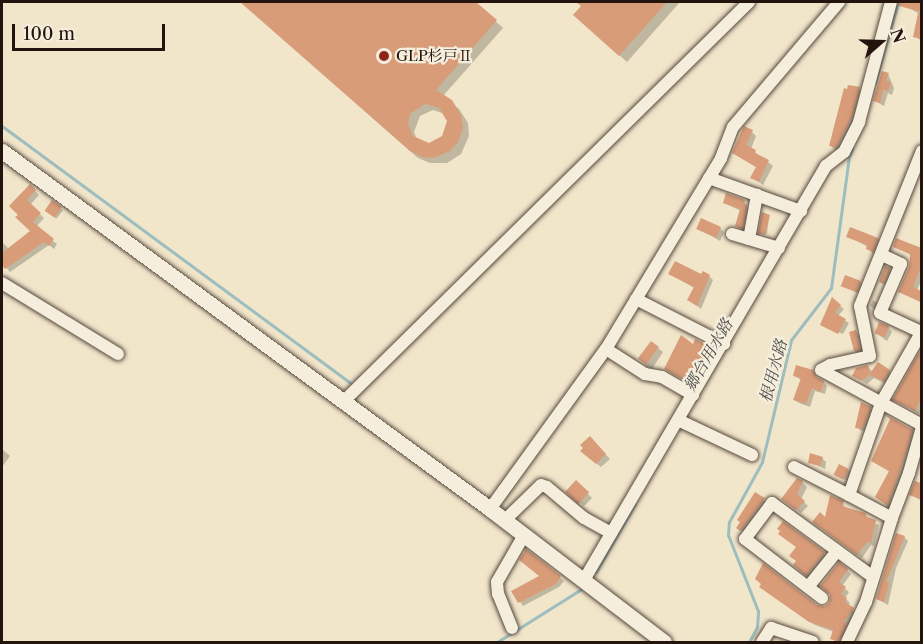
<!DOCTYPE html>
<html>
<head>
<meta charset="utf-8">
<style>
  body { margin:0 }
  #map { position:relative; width:923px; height:644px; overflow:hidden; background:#f1e5ca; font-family:"Libre Caslon Text","Noto Serif JP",serif }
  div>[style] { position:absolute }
  .shadow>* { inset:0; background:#0003; transform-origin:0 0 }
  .stream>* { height:3px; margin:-1.5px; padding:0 1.5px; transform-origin:1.5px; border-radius:1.5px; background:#9dbdbe }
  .building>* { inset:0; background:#d99c79; transform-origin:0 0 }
  .roads { filter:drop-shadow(0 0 2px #56483d) drop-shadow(0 0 2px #56483d) }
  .minor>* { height:12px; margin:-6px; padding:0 6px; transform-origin:6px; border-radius:6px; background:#f6eedd }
  .tertiary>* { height:15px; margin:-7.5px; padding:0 7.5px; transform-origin:7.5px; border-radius:7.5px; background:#f6eedd }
  .dots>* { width:16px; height:16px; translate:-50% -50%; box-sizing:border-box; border:3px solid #f6eedd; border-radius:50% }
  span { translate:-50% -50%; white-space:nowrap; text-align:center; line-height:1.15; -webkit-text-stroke:4.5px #f6eedd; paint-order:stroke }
  .poi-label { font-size:15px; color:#23140e }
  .left { translate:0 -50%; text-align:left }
  .water-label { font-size:16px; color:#4e4f4c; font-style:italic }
  .frame { position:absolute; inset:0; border:3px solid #23140e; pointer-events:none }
  .north { position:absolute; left:851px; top:12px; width:60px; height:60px; -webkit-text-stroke:4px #f6eedd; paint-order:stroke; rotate:70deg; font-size:16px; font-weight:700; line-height:24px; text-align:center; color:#23140e }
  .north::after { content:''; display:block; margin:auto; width:21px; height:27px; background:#23140e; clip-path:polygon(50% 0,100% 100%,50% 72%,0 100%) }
  .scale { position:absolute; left:12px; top:24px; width:153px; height:27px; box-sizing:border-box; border:3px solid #23140e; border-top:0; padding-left:8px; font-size:18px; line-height:21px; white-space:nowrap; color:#23140e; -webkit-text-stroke:4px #f6eedd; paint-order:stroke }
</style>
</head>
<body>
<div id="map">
  <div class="shadow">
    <div style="clip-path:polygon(evenodd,242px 2px,474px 2px,503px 28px,443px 96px,459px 109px,468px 123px,469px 136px,461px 154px,447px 163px,430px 163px,418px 158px,242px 2px,433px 110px,445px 114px,448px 121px,443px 137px,429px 144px,417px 140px,414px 132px,420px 116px,433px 110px)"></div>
    <div style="clip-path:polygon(584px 2px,680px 2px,627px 62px,582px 22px,581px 4px)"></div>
    <div style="clip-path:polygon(910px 2px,922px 2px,922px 41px,914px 36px,919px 14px,908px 7px)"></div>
    <div style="clip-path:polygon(888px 74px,894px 88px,892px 95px,888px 93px,884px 106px,875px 101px)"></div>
    <div style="clip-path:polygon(859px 89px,863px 93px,854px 125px,841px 150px,835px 150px,831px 146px,848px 91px)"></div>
    <div style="clip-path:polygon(752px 132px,756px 136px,751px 149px,773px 166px,763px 185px,752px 177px,757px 168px,734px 152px)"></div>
    <div style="clip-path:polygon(30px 186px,39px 195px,30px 205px,44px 218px,36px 227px,57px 244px,54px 249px,49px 245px,10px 272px,2px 263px,2px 242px,9px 249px,32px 231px,17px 217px)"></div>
    <div style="clip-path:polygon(744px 201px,750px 211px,746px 232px,736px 226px,741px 211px,724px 203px)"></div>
    <div style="left:53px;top:202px;width:13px;height:11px;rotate:39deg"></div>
    <div style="clip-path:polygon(769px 217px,767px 234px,760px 232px)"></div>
    <div style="clip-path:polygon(698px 228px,720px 228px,724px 232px,720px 241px)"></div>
    <div style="clip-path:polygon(848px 236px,878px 239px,882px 243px,877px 255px,872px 253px,868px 247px)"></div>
    <div style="clip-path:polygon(897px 240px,922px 248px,922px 279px,917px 290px,922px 292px,922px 303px,900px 291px,910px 268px,911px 255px,894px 246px)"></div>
    <div style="clip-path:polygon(889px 269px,892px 272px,887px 286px,880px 282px)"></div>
    <div style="clip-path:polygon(670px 274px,709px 276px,713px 280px,701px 309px,689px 300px,696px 289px)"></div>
    <div style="clip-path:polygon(860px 282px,865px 286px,861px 295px,843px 285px)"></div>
    <div style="clip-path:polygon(873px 300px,877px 303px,875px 309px,870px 306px)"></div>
    <div style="clip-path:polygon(840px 306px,844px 309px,838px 316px,849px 323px,843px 334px,822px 325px)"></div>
    <div style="clip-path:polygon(888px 327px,892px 332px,887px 341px,876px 333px)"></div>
    <div style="clip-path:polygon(856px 332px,860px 336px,864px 354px,859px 355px,855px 351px)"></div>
    <div style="clip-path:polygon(693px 346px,710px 348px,714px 352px,694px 386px,666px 369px)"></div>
    <div style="clip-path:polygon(658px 348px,663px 352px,652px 369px,645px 364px)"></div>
    <div style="clip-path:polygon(922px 352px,922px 410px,919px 414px,894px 399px)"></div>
    <div style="clip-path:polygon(868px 367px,873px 372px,889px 371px,893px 375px,888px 385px,874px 378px,867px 384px,854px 375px)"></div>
    <div style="clip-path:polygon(795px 376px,824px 382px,827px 386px,825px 394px,815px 391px,810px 407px,799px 403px,795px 400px,801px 380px)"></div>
    <div style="clip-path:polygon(870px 408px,873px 411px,866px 432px,860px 430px,857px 427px)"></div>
    <div style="clip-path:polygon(912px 431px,916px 435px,891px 509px,877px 497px,890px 472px,873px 461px)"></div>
    <div style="clip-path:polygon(590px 438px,610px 459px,601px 467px,586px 455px)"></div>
    <div style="clip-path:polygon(2px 449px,10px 456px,2px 467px)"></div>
    <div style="clip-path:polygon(822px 458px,826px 462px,825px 469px,810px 462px)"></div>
    <div style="clip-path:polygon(849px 470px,853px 474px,850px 483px,836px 474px)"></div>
    <div style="clip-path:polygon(576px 482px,592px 498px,584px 506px,571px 495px)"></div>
    <div style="clip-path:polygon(802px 482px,807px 487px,801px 499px,808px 506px,801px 513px,787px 503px)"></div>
    <div style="clip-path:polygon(916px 483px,922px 485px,922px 501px,911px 495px)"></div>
    <div style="clip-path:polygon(756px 494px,768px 504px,745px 534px,738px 527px)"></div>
    <div style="clip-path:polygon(843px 503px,845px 509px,879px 525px,874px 546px,871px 545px,862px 558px,818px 526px)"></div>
    <div style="clip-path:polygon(783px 523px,829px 558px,811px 579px,799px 569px,797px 548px)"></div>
    <div style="clip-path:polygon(904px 537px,908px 541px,896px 568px,888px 605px,877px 599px)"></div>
    <div style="clip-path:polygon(527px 551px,564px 581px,559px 587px,523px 606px,513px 591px,541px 577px)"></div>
    <div style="clip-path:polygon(764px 566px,821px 608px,829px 605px,832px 598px,829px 593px,847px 570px,851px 574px,842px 586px,849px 592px,845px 598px,850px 603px,848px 606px,857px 614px,848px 626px,850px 628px,844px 642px,836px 642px,832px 638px,834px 632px,815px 625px,765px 591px)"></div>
  </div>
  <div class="stream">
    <div style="left:875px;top:83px;width:84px;rotate:-74.1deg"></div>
    <div style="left:2px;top:126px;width:433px;rotate:36.4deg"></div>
    <div style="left:596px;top:572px;width:78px;rotate:-60.2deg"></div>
    <div style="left:497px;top:642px;width:102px;rotate:-32.1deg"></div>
    <div style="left:749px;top:642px;width:17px;rotate:-62deg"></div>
    <div style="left:757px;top:627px;width:16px;rotate:-86deg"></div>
    <div style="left:758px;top:611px;width:82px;rotate:-111.5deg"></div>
    <div style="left:728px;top:535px;width:13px;rotate:-86deg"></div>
    <div style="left:729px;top:522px;width:68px;rotate:-61.2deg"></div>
    <div style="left:762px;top:462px;width:125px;rotate:-76.6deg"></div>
    <div style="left:791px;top:340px;width:66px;rotate:-52.4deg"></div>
    <div style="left:831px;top:288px;width:132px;rotate:-82.2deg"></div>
    <div style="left:849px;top:157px;width:9px;rotate:-69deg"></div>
  </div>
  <div class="building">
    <div style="clip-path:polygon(evenodd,240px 2px,476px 2px,497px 20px,436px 90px,452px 100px,461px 115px,463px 128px,458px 142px,450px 151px,433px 158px,422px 157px,410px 151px,240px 2px,425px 104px,439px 108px,447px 121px,442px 136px,429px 143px,413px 136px,408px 124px,410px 114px,425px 104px)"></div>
    <div style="clip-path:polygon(576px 2px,667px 2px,619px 56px,573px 15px,581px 6px)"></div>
    <div style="clip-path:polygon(899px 2px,921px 2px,921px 12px,899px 6px)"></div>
    <div style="clip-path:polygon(918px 13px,921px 13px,921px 39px,913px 37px)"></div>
    <div style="clip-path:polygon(882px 71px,889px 73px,886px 81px,891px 82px,888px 91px,883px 90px,880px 103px,873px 101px)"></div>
    <div style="clip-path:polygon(848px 85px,860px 87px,853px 114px,837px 147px,829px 146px,844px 88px,847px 89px)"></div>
    <div style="clip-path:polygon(744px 126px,753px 130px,746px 145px,756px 150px,755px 153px,769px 160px,759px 182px,750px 178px,756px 167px,732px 153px)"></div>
    <div style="clip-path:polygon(30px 184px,36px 190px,27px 200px,41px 213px,33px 222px,54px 239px,49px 246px,44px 242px,5px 269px,2px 265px,2px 253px,30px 231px,15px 217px,18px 215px,9px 206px)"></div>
    <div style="clip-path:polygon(726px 193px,745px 200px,744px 204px,747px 205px,743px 229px,735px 226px,740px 209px,723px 203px)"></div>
    <div style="left:52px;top:200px;width:12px;height:13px;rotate:35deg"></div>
    <div style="clip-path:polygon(762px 212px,770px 215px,765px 235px,758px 233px)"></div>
    <div style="left:701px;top:218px;width:22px;height:12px;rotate:24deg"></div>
    <div style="clip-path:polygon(850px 227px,878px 238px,873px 252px,866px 249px,867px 245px,846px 237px)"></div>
    <div style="clip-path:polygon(896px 238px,921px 248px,921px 267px,913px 287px,921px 291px,921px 302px,898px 292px,909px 267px,910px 254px,893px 247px)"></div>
    <div style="clip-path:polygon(675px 261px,701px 274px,703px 271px,710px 275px,697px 306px,687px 300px,694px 287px,668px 274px)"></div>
    <div style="clip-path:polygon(885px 266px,890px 268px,883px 284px,879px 282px)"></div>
    <div style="left:845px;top:275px;width:17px;height:12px;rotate:21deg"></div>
    <div style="clip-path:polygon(832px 297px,841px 305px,835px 313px,846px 319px,838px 334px,820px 325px)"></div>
    <div style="left:879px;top:322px;width:11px;height:12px;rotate:22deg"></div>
    <div style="clip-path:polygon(856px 330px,860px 350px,854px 351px,849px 332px)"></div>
    <div style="clip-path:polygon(681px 335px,693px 344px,695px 339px,711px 347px,689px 383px,664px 369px)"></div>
    <div style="left:651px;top:341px;width:10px;height:22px;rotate:37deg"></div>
    <div style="clip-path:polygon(921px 349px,921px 399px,915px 411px,892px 400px)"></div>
    <div style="clip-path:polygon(878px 362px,890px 370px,884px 381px,869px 375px)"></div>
    <div style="clip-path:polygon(796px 365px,813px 370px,817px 377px,824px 381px,821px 392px,812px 388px,806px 404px,793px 400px,801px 378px,793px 376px)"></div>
    <div style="clip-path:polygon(868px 365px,870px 373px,866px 379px,864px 378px,862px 381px,852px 376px,856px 368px)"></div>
    <div style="clip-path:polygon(861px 402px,871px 407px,863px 429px,855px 428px)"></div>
    <div style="clip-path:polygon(886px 415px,913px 430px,888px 506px,875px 497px,889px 471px,871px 461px,890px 419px)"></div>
    <div style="clip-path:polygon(590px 436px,606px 454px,596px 464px,580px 451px,583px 448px,580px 445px)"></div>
    <div style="clip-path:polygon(810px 453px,823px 457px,820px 466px,808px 463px)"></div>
    <div style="left:839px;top:464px;width:11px;height:12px;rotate:27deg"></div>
    <div style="clip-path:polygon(797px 478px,803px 481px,797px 494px,805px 501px,796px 510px,781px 499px)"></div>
    <div style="left:576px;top:480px;width:18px;height:16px;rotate:43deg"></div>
    <div style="clip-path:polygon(915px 481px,921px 483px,921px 499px,909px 495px)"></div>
    <div style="clip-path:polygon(755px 492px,765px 498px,740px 531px,736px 528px,740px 522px,737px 520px)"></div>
    <div style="clip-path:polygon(830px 495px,844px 501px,842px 506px,865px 513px,867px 517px,876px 520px,871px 543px,867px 542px,857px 555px,812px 522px,820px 512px,825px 517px)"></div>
    <div style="clip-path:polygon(783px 521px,825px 552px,806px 576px,793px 565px,796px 561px,789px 556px,796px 547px,778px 534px,780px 531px,777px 529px)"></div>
    <div style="clip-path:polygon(896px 533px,905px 536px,886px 582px,889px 583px,884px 602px,876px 599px)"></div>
    <div style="clip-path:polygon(526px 549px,561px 576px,556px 584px,518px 603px,511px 591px,539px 576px,519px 560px)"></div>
    <div style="clip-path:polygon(839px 562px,848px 569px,839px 582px,846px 587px,841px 594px,847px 598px,845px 602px,854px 608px,844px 622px,847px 623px,839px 642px,830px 639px,833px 630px,809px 622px,759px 587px,761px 584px,755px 579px,763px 563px,817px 605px,825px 606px,829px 603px,830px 595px,820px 586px)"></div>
  </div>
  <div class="roads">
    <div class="minor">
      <div style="left:922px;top:151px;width:167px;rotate:111.8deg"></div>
      <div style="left:860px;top:306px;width:51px;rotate:78.7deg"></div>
      <div style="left:870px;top:356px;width:41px;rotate:167.3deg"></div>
      <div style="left:830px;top:365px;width:10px;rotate:151deg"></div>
      <div style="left:821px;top:370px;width:115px;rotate:28.6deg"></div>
      <div style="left:709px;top:178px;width:98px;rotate:19.7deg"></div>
      <div style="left:732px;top:234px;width:49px;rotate:16.6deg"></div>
      <div style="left:749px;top:239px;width:45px;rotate:-79.7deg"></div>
      <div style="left:882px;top:255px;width:21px;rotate:25deg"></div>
      <div style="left:901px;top:264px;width:53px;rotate:113.2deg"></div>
      <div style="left:880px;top:313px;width:45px;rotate:24.9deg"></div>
      <div style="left:2px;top:283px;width:136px;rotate:31.5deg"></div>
      <div style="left:636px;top:299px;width:99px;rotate:27.1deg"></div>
      <div style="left:606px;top:349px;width:46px;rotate:32.7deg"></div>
      <div style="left:645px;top:374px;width:17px;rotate:10deg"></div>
      <div style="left:662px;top:377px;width:36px;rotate:30deg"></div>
      <div style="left:343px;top:402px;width:570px;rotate:-44.57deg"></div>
      <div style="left:678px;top:420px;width:82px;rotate:25.3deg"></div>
      <div style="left:794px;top:467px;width:62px;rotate:27deg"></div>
      <div style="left:490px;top:509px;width:198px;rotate:-54.1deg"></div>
      <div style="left:606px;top:349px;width:223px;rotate:-58.9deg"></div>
      <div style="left:721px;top:158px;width:33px;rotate:-69deg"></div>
      <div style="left:733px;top:127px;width:164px;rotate:-49.7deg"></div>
      <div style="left:892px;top:518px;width:49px;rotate:-151.9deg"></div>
      <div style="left:849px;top:495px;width:97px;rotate:-70.8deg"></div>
      <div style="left:881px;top:403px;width:83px;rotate:-60.3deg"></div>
      <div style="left:505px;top:520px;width:50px;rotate:-44.2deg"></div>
      <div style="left:541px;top:485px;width:6px;rotate:18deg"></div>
      <div style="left:547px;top:487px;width:48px;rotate:40deg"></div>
      <div style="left:584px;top:518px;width:31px;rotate:29deg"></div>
      <div style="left:584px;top:580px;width:480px;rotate:-59.7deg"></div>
      <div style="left:826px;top:166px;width:23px;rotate:-38deg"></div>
      <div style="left:844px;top:152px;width:34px;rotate:-63deg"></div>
      <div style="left:859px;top:122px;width:124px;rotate:-75.1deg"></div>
      <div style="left:808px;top:587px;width:46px;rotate:-51.1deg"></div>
      <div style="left:822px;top:598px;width:97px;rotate:-142.5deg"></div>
      <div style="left:745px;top:539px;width:45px;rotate:-53.1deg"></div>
      <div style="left:772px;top:503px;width:125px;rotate:36.2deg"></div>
      <div style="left:512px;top:628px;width:37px;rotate:-112deg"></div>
      <div style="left:498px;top:594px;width:12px;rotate:-95deg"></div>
      <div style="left:497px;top:582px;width:54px;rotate:-60.1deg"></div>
      <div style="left:762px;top:642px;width:17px;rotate:-57deg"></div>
      <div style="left:771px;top:628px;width:44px;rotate:18.4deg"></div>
      <div style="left:847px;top:642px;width:44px;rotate:-64.6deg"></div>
      <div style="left:866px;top:602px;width:88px;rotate:-72.8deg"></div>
      <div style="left:892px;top:518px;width:48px;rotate:-69.3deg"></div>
      <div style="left:909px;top:473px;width:48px;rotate:-74.2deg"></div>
    </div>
    <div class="tertiary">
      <div style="left:2px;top:151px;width:605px;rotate:36.26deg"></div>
      <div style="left:490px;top:509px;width:219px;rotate:37.4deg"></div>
    </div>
  </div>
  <div class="dots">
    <div style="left:384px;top:56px;background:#8f2418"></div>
  </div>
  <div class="poi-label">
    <span class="left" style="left:396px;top:56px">GLP杉戸Ⅱ</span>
  </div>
  <div class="water-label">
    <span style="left:708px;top:355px;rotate:-60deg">郷台用水路</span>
    <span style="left:773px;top:371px;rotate:-75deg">根用水路</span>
  </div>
  <div class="frame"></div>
  <div class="north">N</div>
  <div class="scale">100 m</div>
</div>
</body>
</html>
